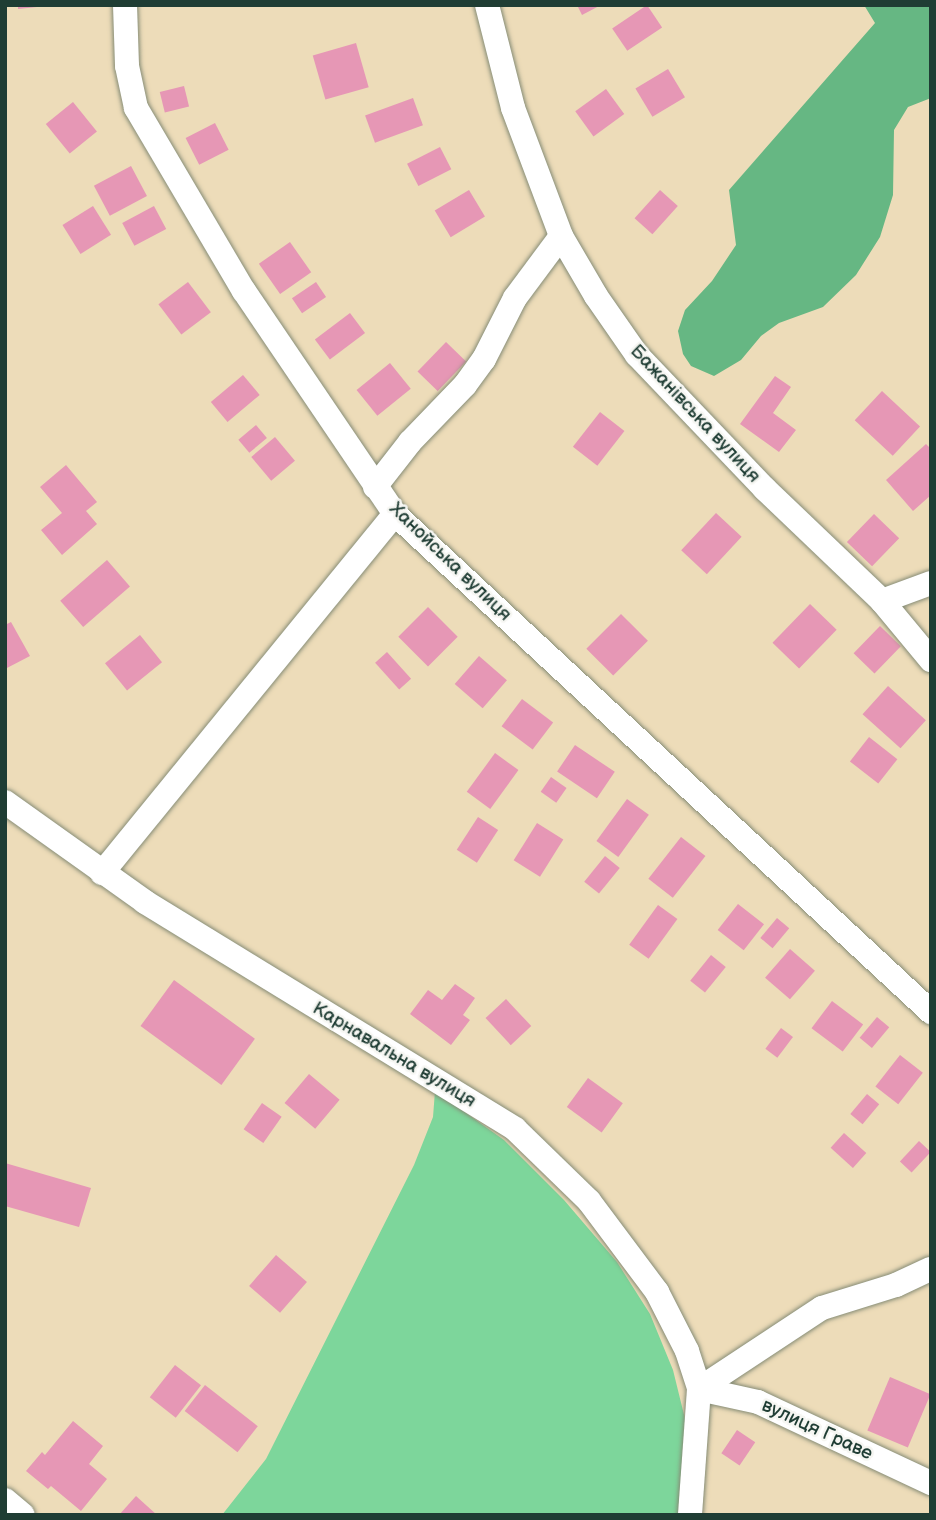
<!DOCTYPE html>
<html>
<head>
<meta charset="utf-8">
<style>
  body { margin:0 }
  #map { position:relative; width:936px; height:1520px; overflow:hidden; background:#eddcb9; font-family:"Balsamiq Sans",sans-serif }
  div>[style] { position:absolute }
  .green>* { inset:0; background:#7dd69b }
  .forest>* { inset:0; background:#66b783 }
  .building>* { inset:0; background:#e697b5; transform-origin:0 0 }
  .roads { filter:drop-shadow(0 0 2px #868c76) drop-shadow(0 0 2px #868c76) }
  .minor>* { height:24px; margin:-12px; padding:0 12px; transform-origin:12px; border-radius:12px; background:#fff }
  span { translate:-50% -50%; white-space:nowrap; text-align:center; line-height:1.15; -webkit-text-stroke:5px #f6f6f2; paint-order:stroke }
  .street-label { font-size:19px; color:#1f3d34 }
  .frame { position:absolute; inset:0; border:7px solid #1f3d34; pointer-events:none }
</style>
</head>
<body>
<div id="map">
  <div class="green">
    <div style="clip-path:polygon(435px 1091px,504px 1140px,564px 1200px,617px 1262px,650px 1314px,673px 1370px,688px 1431px,682px 1515px,222px 1515px,266px 1459px,414px 1165px,433px 1117px)"></div>
  </div>
  <div class="forest">
    <div style="clip-path:polygon(864px 5px,931px 5px,931px 98px,908px 107px,894px 130px,893px 195px,880px 237px,856px 275px,823px 307px,779px 323px,761px 336px,741px 360px,714px 376px,691px 366px,683px 354px,678px 331px,685px 310px,712px 281px,736px 245px,729px 190px,875px 23px)"></div>
  </div>
  <div class="building">
    <div style="clip-path:polygon(18px 5px,36px 5px,37px 7px,18px 9px)"></div>
    <div style="clip-path:polygon(577px 5px,601px 5px,582px 15px)"></div>
    <div style="left:647px;top:5px;width:27px;height:42px;rotate:56deg"></div>
    <div style="left:356px;top:43px;width:46px;height:45px;rotate:74deg"></div>
    <div style="left:668px;top:69px;width:33px;height:38px;rotate:59deg"></div>
    <div style="left:184px;top:86px;width:21px;height:25px;rotate:76deg"></div>
    <div style="left:606px;top:89px;width:31px;height:38px;rotate:54deg"></div>
    <div style="left:413px;top:98px;width:29px;height:51px;rotate:70deg"></div>
    <div style="left:73px;top:102px;width:38px;height:35px;rotate:51deg"></div>
    <div style="left:215px;top:123px;width:30px;height:33px;rotate:63deg"></div>
    <div style="left:440px;top:147px;width:25px;height:37px;rotate:63deg"></div>
    <div style="left:131px;top:166px;width:34px;height:42px;rotate:62deg"></div>
    <div style="left:469px;top:190px;width:31px;height:40px;rotate:59deg"></div>
    <div style="left:660px;top:190px;width:24px;height:38px;rotate:42deg"></div>
    <div style="left:93px;top:206px;width:34px;height:36px;rotate:58deg"></div>
    <div style="left:154px;top:206px;width:26px;height:36px;rotate:62deg"></div>
    <div style="left:290px;top:242px;width:37px;height:38px;rotate:55deg"></div>
    <div style="left:188px;top:282px;width:38px;height:37px;rotate:53deg"></div>
    <div style="left:316px;top:282px;width:18px;height:29px;rotate:56deg"></div>
    <div style="left:350px;top:313px;width:25px;height:44px;rotate:53deg"></div>
    <div style="left:446px;top:342px;width:28px;height:41px;rotate:44deg"></div>
    <div style="left:390px;top:363px;width:33px;height:43px;rotate:51deg"></div>
    <div style="left:243px;top:375px;width:26px;height:42px;rotate:50deg"></div>
    <div style="clip-path:polygon(775px 376px,791px 387px,773px 413px,796px 430px,779px 452px,740px 424px)"></div>
    <div style="left:882px;top:391px;width:52px;height:40px;rotate:43deg"></div>
    <div style="left:600px;top:412px;width:31px;height:44px;rotate:38deg"></div>
    <div style="left:256px;top:425px;width:17px;height:23px;rotate:50deg"></div>
    <div style="left:275px;top:437px;width:31px;height:31px;rotate:50deg"></div>
    <div style="clip-path:polygon(926px 444px,931px 449px,931px 495px,913px 511px,886px 480px)"></div>
    <div style="clip-path:polygon(66px 465px,97px 502px,86px 511px,97px 524px,62px 555px,41px 530px,62px 513px,40px 487px)"></div>
    <div style="left:716px;top:513px;width:35px;height:51px;rotate:43deg"></div>
    <div style="left:874px;top:514px;width:35px;height:39px;rotate:44deg"></div>
    <div style="left:107px;top:560px;width:35px;height:62px;rotate:49deg"></div>
    <div style="left:810px;top:604px;width:37px;height:54px;rotate:44deg"></div>
    <div style="left:428px;top:607px;width:42px;height:42px;rotate:45deg"></div>
    <div style="left:621px;top:614px;width:38px;height:49px;rotate:45deg"></div>
    <div style="clip-path:polygon(11px 622px,30px 656px,5px 669px,5px 625px)"></div>
    <div style="left:880px;top:626px;width:29px;height:38px;rotate:44deg"></div>
    <div style="left:140px;top:635px;width:35px;height:45px;rotate:51deg"></div>
    <div style="left:387px;top:652px;width:36px;height:16px;rotate:48deg"></div>
    <div style="left:479px;top:656px;width:37px;height:37px;rotate:41deg"></div>
    <div style="left:888px;top:686px;width:51px;height:38px;rotate:42deg"></div>
    <div style="left:522px;top:699px;width:39px;height:34px;rotate:37deg"></div>
    <div style="left:869px;top:737px;width:36px;height:31px;rotate:38deg"></div>
    <div style="left:575px;top:745px;width:48px;height:32px;rotate:34deg"></div>
    <div style="left:495px;top:753px;width:29px;height:48px;rotate:36deg"></div>
    <div style="left:551px;top:777px;width:19px;height:18px;rotate:35deg"></div>
    <div style="left:627px;top:799px;width:27px;height:52px;rotate:36deg"></div>
    <div style="left:478px;top:817px;width:24px;height:39px;rotate:33deg"></div>
    <div style="left:537px;top:823px;width:31px;height:44px;rotate:32deg"></div>
    <div style="left:681px;top:837px;width:31px;height:53px;rotate:38deg"></div>
    <div style="left:605px;top:856px;width:19px;height:33px;rotate:39deg"></div>
    <div style="left:738px;top:904px;width:33px;height:33px;rotate:38deg"></div>
    <div style="left:658px;top:905px;width:24px;height:49px;rotate:36deg"></div>
    <div style="left:777px;top:918px;width:16px;height:26px;rotate:40deg"></div>
    <div style="left:790px;top:949px;width:33px;height:38px;rotate:41deg"></div>
    <div style="left:711px;top:955px;width:19px;height:33px;rotate:39deg"></div>
    <div style="left:174px;top:980px;width:100px;height:57px;rotate:36deg"></div>
    <div style="clip-path:polygon(455px 984px,475px 998px,463px 1015px,470px 1020px,451px 1045px,410px 1014px,428px 990px,442px 1000px)"></div>
    <div style="left:506px;top:999px;width:37px;height:28px;rotate:47deg"></div>
    <div style="left:832px;top:1001px;width:39px;height:34px;rotate:37deg"></div>
    <div style="left:877px;top:1017px;width:16px;height:27px;rotate:40deg"></div>
    <div style="left:781px;top:1028px;width:15px;height:26px;rotate:37deg"></div>
    <div style="left:900px;top:1055px;width:29px;height:40px;rotate:38deg"></div>
    <div style="left:309px;top:1074px;width:40px;height:38px;rotate:40deg"></div>
    <div style="left:588px;top:1078px;width:43px;height:36px;rotate:36deg"></div>
    <div style="left:867px;top:1094px;width:16px;height:26px;rotate:40deg"></div>
    <div style="left:262px;top:1103px;width:24px;height:32px;rotate:35deg"></div>
    <div style="left:844px;top:1133px;width:30px;height:20px;rotate:42deg"></div>
    <div style="left:919px;top:1141px;width:16px;height:28px;rotate:43deg"></div>
    <div style="clip-path:polygon(5px 1163px,91px 1188px,79px 1227px,5px 1206px)"></div>
    <div style="left:276px;top:1255px;width:41px;height:41px;rotate:41deg"></div>
    <div style="left:175px;top:1365px;width:33px;height:41px;rotate:38deg"></div>
    <div style="left:890px;top:1377px;width:44px;height:58px;rotate:23deg"></div>
    <div style="left:205px;top:1385px;width:67px;height:33px;rotate:38deg"></div>
    <div style="clip-path:polygon(73px 1421px,103px 1446px,89px 1464px,107px 1479px,81px 1511px,51px 1486px,48px 1489px,26px 1471px,42px 1452px,45px 1455px)"></div>
    <div style="left:737px;top:1430px;width:22px;height:28px;rotate:34deg"></div>
    <div style="clip-path:polygon(136px 1496px,157px 1515px,119px 1515px)"></div>
  </div>
  <div class="roads">
    <div class="minor">
      <div style="left:125px;top:5px;width:61px;rotate:88.1deg"></div>
      <div style="left:127px;top:66px;width:43px;rotate:77.9deg"></div>
      <div style="left:136px;top:108px;width:212px;rotate:59.5deg"></div>
      <div style="left:244px;top:291px;width:269px;rotate:55.9deg"></div>
      <div style="left:395px;top:514px;width:732px;rotate:42.9deg"></div>
      <div style="left:487px;top:5px;width:106px;rotate:75.8deg"></div>
      <div style="left:513px;top:108px;width:137px;rotate:69.4deg"></div>
      <div style="left:561px;top:236px;width:69px;rotate:59.7deg"></div>
      <div style="left:596px;top:296px;width:72px;rotate:55.2deg"></div>
      <div style="left:637px;top:355px;width:185px;rotate:46.3deg"></div>
      <div style="left:765px;top:489px;width:162px;rotate:43.7deg"></div>
      <div style="left:882px;top:601px;width:77px;rotate:50.3deg"></div>
      <div style="left:375px;top:487px;width:57px;rotate:-52.1deg"></div>
      <div style="left:410px;top:442px;width:79px;rotate:-46deg"></div>
      <div style="left:465px;top:385px;width:32px;rotate:-54deg"></div>
      <div style="left:484px;top:359px;width:68px;rotate:-63.1deg"></div>
      <div style="left:515px;top:298px;width:77px;rotate:-53.4deg"></div>
      <div style="left:882px;top:601px;width:52px;rotate:-20.2deg"></div>
      <div style="left:5px;top:802px;width:172px;rotate:35.5deg"></div>
      <div style="left:145px;top:902px;width:434px;rotate:31.5deg"></div>
      <div style="left:515px;top:1129px;width:103px;rotate:44.2deg"></div>
      <div style="left:589px;top:1201px;width:114px;rotate:53.2deg"></div>
      <div style="left:657px;top:1292px;width:66px;rotate:63deg"></div>
      <div style="left:687px;top:1351px;width:40px;rotate:72deg"></div>
      <div style="left:699px;top:1389px;width:126px;rotate:94.1deg"></div>
      <div style="left:102px;top:873px;width:463px;rotate:-50.8deg"></div>
      <div style="left:699px;top:1389px;width:147px;rotate:-33.4deg"></div>
      <div style="left:822px;top:1308px;width:77px;rotate:-17.3deg"></div>
      <div style="left:896px;top:1285px;width:38px;rotate:-25deg"></div>
      <div style="left:699px;top:1389px;width:60px;rotate:12.4deg"></div>
      <div style="left:758px;top:1402px;width:191px;rotate:25.1deg"></div>
      <div style="left:5px;top:1500px;width:23px;rotate:40deg"></div>
    </div>
  </div>
  <div class="street-label">
    <span style="left:695px;top:414px;rotate:47deg">Бажанівська вулиця</span>
    <span style="left:450px;top:562px;rotate:44deg">Ханойська вулиця</span>
    <span style="left:394px;top:1055px;rotate:31deg">Карнавальна вулиця</span>
    <span style="left:817px;top:1430px;rotate:25deg">вулиця Граве</span>
  </div>
  <div class="frame"></div>
</div>
</body>
</html>
